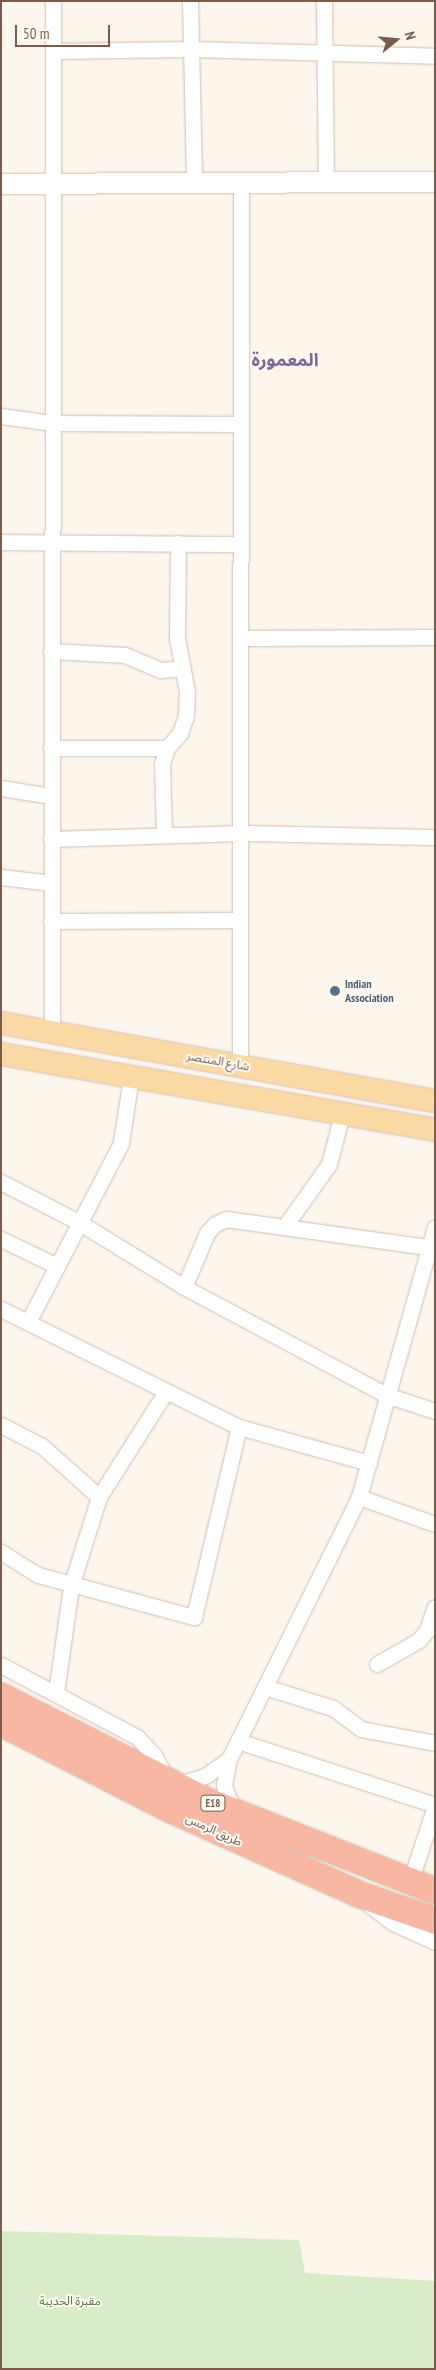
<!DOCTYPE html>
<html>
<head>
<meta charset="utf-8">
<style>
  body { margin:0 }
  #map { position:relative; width:436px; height:2370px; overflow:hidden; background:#fdf6ec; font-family:"PT Sans Narrow","Noto Sans Arabic",sans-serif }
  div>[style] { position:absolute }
  .green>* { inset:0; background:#d8ecc9 }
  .roads { filter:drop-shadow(0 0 1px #d1beb0) drop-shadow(0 0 1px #d1beb0) }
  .street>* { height:15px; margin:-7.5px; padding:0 7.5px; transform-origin:7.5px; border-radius:7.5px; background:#fff }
  .secondary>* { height:20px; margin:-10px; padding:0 10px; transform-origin:10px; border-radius:10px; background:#fff }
  .primary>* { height:22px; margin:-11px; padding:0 11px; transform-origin:11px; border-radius:11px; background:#fbd9a5 }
  .highway>* { height:26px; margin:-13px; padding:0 13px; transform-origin:13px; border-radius:13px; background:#f7b7a3 }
  .dots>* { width:14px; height:14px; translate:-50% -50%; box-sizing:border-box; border:2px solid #fffaf3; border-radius:50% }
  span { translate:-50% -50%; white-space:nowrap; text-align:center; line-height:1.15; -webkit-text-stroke:4px #fffaf3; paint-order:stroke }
  .shield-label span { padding:1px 4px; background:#fffaf3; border:1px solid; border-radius:4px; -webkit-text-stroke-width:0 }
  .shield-label { font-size:11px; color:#7a5c4d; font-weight:700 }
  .service-label { font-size:12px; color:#4e5e75; font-weight:700 }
  .left { translate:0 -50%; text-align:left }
  .street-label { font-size:12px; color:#7a5c4d }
  .park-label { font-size:12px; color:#537a41 }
  .district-label { font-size:18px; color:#846695; font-weight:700 }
  .frame { position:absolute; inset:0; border:2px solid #7a5c4d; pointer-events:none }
  .north { position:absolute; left:371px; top:15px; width:50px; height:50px; -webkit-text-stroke:4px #fffaf3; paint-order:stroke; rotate:73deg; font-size:14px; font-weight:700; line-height:20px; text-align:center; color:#7a5c4d }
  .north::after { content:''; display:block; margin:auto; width:18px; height:22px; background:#7a5c4d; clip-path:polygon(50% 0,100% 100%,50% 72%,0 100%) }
  .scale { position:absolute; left:15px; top:25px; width:95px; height:22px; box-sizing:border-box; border:2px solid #7a5c4d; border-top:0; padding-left:6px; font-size:15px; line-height:18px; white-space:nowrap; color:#7a5c4d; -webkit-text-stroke:4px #fffaf3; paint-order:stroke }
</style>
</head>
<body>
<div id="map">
  <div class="green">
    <div style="clip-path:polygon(1px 2231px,299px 2240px,305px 2273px,435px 2281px,435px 2369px,1px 2369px)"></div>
  </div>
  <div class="roads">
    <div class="street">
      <div style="left:190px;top:1px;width:183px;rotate:88.7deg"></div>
      <div style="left:324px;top:1px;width:181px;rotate:89.4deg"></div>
      <div style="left:53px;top:51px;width:138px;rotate:-0.8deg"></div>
      <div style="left:191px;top:49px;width:244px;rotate:1.6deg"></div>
      <div style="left:1px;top:416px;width:51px;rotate:7.8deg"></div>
      <div style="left:52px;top:423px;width:187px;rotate:0.3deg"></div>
      <div style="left:1px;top:542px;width:240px;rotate:0.5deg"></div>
      <div style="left:242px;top:638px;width:193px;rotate:-0.3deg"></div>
      <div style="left:51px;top:651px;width:74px;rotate:3.1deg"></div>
      <div style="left:125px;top:655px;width:39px;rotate:23deg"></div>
      <div style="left:161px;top:670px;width:21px;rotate:-5deg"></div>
      <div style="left:51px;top:748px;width:116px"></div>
      <div style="left:1px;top:788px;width:51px;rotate:9.1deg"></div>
      <div style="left:164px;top:835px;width:71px;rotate:-91.6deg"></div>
      <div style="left:162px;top:764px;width:17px;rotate:-73deg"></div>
      <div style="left:167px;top:748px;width:20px;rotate:-49deg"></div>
      <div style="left:180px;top:733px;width:18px;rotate:-71deg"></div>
      <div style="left:186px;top:716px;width:24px;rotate:-88deg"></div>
      <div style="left:187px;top:692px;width:55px;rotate:-100.5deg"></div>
      <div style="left:177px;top:638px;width:95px;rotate:-89.4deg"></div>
      <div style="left:51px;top:839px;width:191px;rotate:-1.8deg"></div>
      <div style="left:242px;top:833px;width:193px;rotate:1.2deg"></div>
      <div style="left:1px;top:877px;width:51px;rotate:6.7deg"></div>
      <div style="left:51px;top:921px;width:188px;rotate:-0.3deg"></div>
      <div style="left:52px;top:1032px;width:1031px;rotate:-89.94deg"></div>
      <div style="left:240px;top:1065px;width:884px;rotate:-89.94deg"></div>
      <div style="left:1px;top:1182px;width:89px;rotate:27.4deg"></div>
      <div style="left:80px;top:1223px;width:122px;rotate:31.6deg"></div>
      <div style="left:184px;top:1287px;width:229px;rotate:28.1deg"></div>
      <div style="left:386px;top:1395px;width:52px;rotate:18.1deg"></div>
      <div style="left:285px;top:1226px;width:76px;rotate:-54.6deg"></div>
      <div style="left:329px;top:1164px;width:52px;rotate:-75.4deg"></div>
      <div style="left:1px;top:1239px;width:62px;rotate:25.7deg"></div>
      <div style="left:184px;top:1287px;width:59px;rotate:-66.9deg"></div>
      <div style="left:207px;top:1233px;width:12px;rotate:-48deg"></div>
      <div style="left:215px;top:1224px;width:12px;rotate:-24deg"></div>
      <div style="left:226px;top:1219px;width:211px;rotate:7.9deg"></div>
      <div style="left:1px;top:1309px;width:266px;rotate:26.4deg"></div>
      <div style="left:239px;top:1427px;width:135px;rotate:15.5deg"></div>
      <div style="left:28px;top:1322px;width:202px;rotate:-62.5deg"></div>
      <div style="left:121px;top:1143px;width:67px;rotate:-81.4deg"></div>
      <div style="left:1px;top:1425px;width:46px;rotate:27.1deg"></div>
      <div style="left:42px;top:1446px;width:76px;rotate:41.8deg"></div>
      <div style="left:359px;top:1497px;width:81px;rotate:19.6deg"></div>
      <div style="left:1px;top:1552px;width:44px;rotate:31.9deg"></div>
      <div style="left:38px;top:1575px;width:162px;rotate:15.1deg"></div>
      <div style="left:194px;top:1617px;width:195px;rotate:-76.7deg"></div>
      <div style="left:377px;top:1664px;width:48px;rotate:-29.7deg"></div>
      <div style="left:419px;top:1640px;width:13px;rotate:-51deg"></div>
      <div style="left:427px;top:1630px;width:24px;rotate:-71deg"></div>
      <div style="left:1px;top:1665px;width:154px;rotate:27.9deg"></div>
      <div style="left:137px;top:1737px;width:25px;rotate:47deg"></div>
      <div style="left:154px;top:1755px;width:27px;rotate:62deg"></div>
      <div style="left:265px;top:1687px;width:71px;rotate:17.2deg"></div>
      <div style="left:333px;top:1708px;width:35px;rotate:37deg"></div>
      <div style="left:361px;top:1729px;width:75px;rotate:10.7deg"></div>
      <div style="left:56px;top:1693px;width:108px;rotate:-82deg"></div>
      <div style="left:71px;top:1586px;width:93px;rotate:-72.5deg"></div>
      <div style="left:99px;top:1497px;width:123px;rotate:-57.6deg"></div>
      <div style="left:238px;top:1741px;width:207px;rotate:18deg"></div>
      <div style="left:177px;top:1785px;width:29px;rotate:-18deg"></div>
      <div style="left:205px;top:1776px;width:29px;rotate:-35deg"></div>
      <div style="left:234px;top:1812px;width:28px;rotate:-111deg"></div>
      <div style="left:224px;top:1786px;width:27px;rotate:-80deg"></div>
      <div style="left:229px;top:1759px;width:292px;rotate:-63.6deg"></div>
      <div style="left:359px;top:1497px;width:280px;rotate:-74.3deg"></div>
      <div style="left:410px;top:1882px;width:80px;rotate:-71.8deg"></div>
      <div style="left:368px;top:1904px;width:31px;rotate:37deg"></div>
      <div style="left:393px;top:1923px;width:46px;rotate:24.3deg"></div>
    </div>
    <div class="secondary">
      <div style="left:1px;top:184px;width:434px;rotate:-0.3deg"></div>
    </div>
    <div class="primary">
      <div style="left:1px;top:1023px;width:441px;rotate:10.2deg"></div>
      <div style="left:1px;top:1054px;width:441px;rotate:9.9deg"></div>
    </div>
    <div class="highway">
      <div style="left:1px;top:1696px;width:231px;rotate:27deg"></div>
      <div style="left:207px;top:1801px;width:245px;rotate:21.5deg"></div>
      <div style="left:1px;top:1723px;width:186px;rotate:27.1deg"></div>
      <div style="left:167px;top:1808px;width:209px;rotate:24.2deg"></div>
      <div style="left:358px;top:1894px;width:82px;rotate:19.3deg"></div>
    </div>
  </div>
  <div class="dots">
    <div style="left:335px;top:991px;background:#5c6f8a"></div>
  </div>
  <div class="shield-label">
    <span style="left:213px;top:1803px">E18</span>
  </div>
  <div class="service-label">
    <span class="left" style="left:345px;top:991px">Indian<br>Association</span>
  </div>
  <div class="street-label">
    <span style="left:218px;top:1061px;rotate:10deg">شارع المنتصر</span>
    <span style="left:214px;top:1830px;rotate:25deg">طريق الرمس</span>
  </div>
  <div class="park-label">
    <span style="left:70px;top:2301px">مقبرة الحديبة</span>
  </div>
  <div class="district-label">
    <span style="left:285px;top:360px">المعمورة</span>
  </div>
  <div class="frame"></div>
  <div class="north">N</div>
  <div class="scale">50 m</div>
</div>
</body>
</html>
